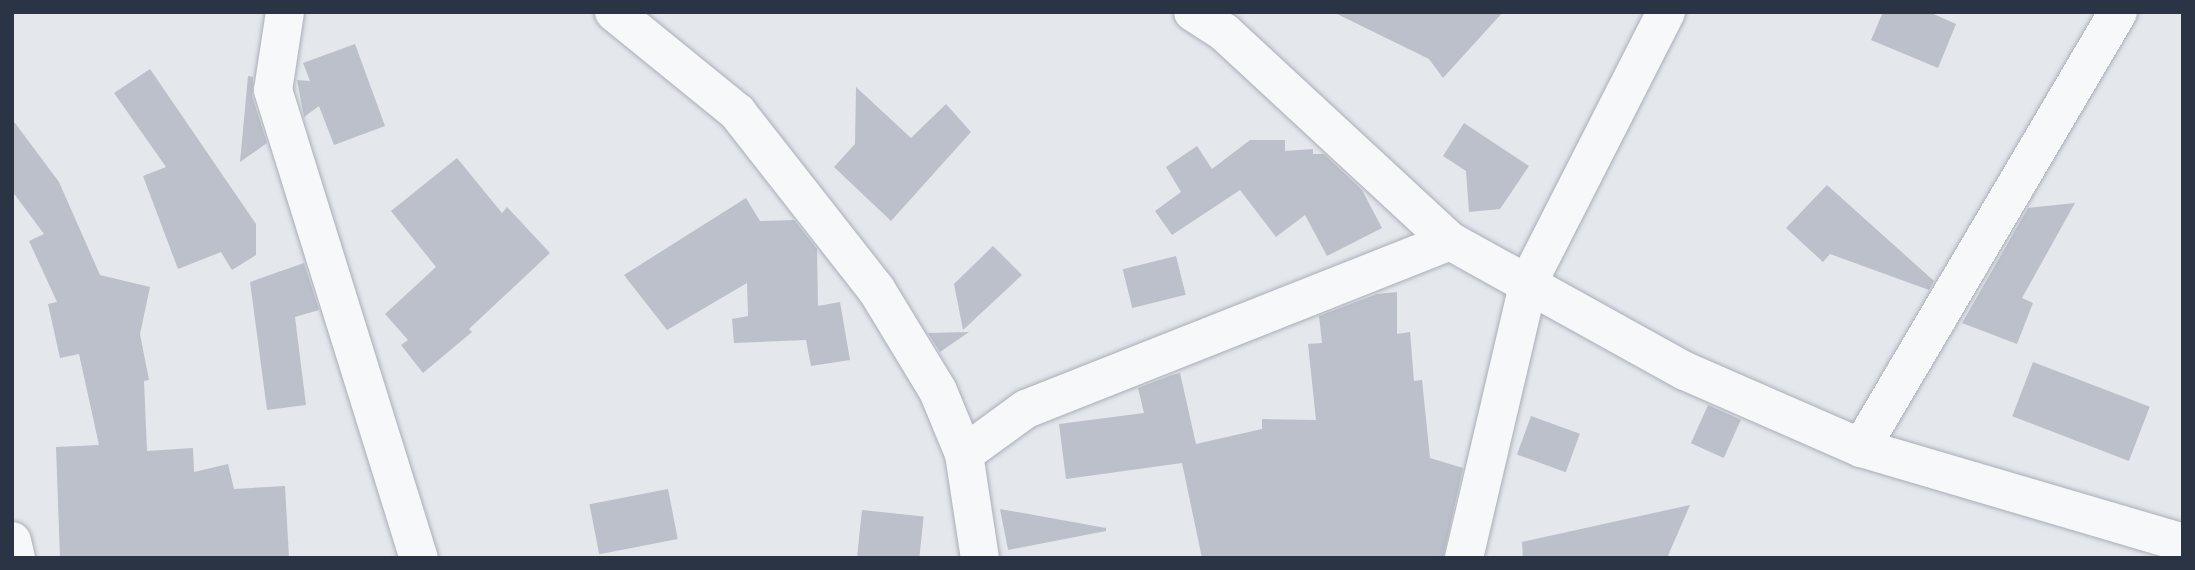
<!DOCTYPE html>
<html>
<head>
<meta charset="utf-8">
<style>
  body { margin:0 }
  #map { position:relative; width:2195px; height:570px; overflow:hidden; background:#e4e7ec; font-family:"Golos Text",sans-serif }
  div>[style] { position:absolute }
  .building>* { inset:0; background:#bbc0ca; transform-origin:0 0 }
  .roads { filter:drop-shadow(0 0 2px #a9aeb7) drop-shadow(0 0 2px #a9aeb7) }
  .minor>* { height:38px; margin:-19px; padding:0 19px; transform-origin:19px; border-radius:19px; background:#f7f8fa }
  span { translate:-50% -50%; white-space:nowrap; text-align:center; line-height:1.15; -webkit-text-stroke:5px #f4f6f9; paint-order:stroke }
  .frame { position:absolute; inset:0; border:14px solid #2b3445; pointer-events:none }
</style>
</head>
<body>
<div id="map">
  <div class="building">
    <div style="clip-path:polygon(1333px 12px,1503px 12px,1443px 78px,1429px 59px)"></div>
    <div style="clip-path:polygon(1883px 12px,1929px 12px,1956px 24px,1938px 68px,1871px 40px)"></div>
    <div style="clip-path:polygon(355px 44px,385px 126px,334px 145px,319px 106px,304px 117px,297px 80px,310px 81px,303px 63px)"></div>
    <div style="clip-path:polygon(150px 69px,256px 224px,256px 255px,232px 270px,221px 252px,178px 269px,143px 176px,166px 167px,114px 93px)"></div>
    <div style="clip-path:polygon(248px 76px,253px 77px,252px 96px,267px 143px,240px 162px)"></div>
    <div style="clip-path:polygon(856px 87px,911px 138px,946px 104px,971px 132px,891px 221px,834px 167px,855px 144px)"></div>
    <div style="clip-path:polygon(12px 119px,59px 182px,100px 275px,150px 287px,140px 334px,149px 380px,144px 381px,147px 451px,193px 448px,194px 472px,228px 464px,234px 489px,285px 486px,289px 558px,60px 558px,56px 447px,99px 445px,79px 354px,60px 358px,48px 304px,57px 302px,29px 241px,44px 234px,12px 191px)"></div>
    <div style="clip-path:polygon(1464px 123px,1529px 166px,1500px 209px,1469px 212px,1466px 171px,1443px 156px)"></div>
    <div style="clip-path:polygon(1250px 140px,1285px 140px,1285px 151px,1313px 149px,1313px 154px,1324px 154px,1362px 190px,1382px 228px,1327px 256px,1305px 215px,1276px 237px,1240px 190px,1172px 235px,1155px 211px,1181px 192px,1166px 167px,1197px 146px,1212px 169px)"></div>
    <div style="clip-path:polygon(457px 158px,502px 213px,507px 207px,550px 253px,469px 329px,472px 332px,423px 373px,401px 345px,408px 340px,385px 314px,436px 267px,391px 211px)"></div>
    <div style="clip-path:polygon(1827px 185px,1934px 281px,1929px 290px,1830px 254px,1823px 262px,1786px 228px)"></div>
    <div style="clip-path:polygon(746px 198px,760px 221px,794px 220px,817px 249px,818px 306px,840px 302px,850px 360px,811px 366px,806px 340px,734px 343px,732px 319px,748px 316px,747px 283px,667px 330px,624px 275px)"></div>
    <div style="clip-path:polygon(2075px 203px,2022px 298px,2033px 303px,2017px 344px,1962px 323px,2028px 208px)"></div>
    <div style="clip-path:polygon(993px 246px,1022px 275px,963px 330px,954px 284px)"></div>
    <div style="left:1176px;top:256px;width:40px;height:55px;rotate:76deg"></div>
    <div style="clip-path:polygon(304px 263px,319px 310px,295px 317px,306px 405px,267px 410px,250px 282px)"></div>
    <div style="clip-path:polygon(1397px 292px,1397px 334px,1410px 332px,1414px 381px,1422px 380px,1430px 458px,1463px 468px,1443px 558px,1202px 558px,1182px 463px,1066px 479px,1059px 424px,1144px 413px,1138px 388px,1172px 375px,1180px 373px,1196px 444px,1262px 429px,1262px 419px,1316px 420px,1308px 344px,1322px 343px,1319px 316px,1377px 294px)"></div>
    <div style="clip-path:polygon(969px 332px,940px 352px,928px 333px)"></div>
    <div style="left:2033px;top:362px;width:125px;height:58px;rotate:21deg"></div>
    <div style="left:1708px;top:405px;width:36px;height:42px;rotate:24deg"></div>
    <div style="left:1531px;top:416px;width:52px;height:41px;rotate:20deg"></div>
    <div style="left:668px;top:489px;width:51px;height:80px;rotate:79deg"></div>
    <div style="clip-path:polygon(1690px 505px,1667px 558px,1523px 558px,1522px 542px)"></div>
    <div style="clip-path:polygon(1000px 509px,1106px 528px,1106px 531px,1008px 550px)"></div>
    <div style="left:862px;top:510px;width:62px;height:46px;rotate:6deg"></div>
  </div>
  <div class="roads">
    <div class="minor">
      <div style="left:285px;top:12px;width:79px;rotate:98.7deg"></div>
      <div style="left:273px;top:90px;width:490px;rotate:72.7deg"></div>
      <div style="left:614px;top:12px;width:159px;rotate:39.1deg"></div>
      <div style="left:737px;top:112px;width:225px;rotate:51.9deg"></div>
      <div style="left:876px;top:289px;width:119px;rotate:58.7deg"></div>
      <div style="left:938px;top:391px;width:68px;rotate:67.6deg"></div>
      <div style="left:964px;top:454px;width:105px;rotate:81.3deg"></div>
      <div style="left:1193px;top:12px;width:37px;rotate:33deg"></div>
      <div style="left:1224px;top:32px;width:308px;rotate:42.8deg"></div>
      <div style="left:1450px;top:241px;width:269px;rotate:29deg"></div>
      <div style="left:1685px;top:371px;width:192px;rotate:23.6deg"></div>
      <div style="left:1861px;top:448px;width:336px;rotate:16.4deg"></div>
      <div style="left:1861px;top:448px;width:506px;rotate:-59.48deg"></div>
      <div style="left:964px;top:454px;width:77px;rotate:-36deg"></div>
      <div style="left:1026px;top:409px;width:456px;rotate:-21.6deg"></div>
      <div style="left:12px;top:541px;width:17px;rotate:77deg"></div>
      <div style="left:1464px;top:558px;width:285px;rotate:-76.8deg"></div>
      <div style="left:1529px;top:281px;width:302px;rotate:-63deg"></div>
    </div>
  </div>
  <div class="frame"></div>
</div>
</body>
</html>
